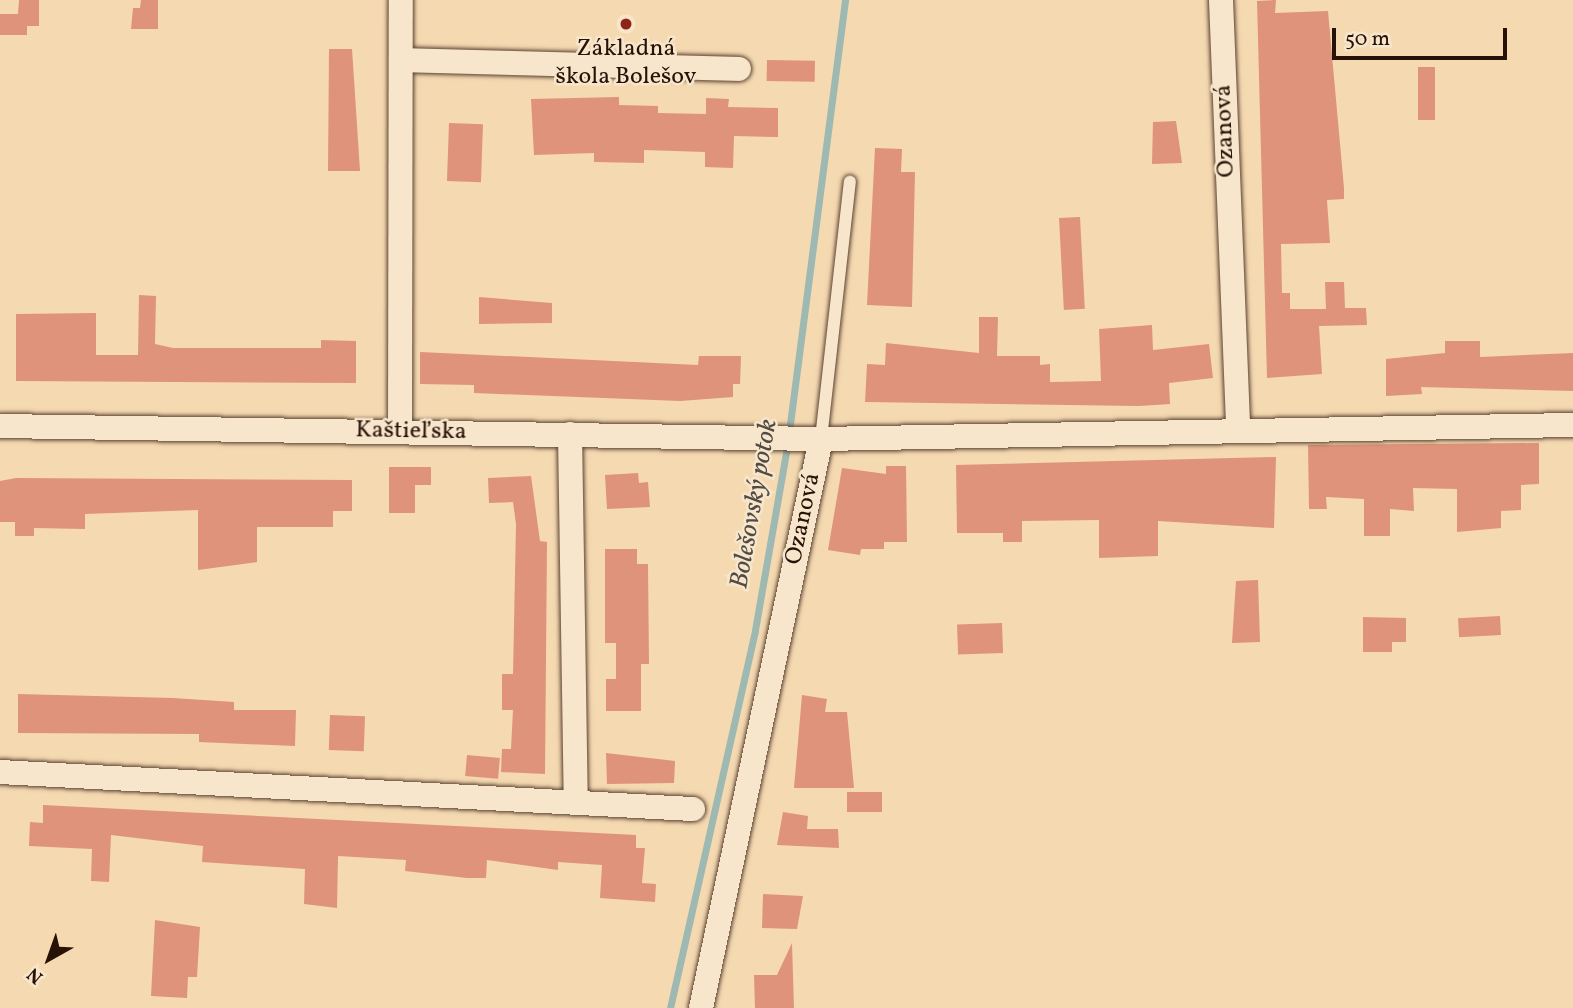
<!DOCTYPE html>
<html>
<head>
<meta charset="utf-8">
<style>
  body { margin:0 }
  #map { position:relative; width:1573px; height:1008px; overflow:hidden; background:#f5d9b1; font-family:Vollkorn,serif }
  div>[style] { position:absolute }
  .stream>* { height:7px; margin:-3.5px; padding:0 3.5px; transform-origin:3.5px; border-radius:3.5px; background:#9db9b2 }
  .building>* { inset:0; background:#df937a; transform-origin:0 0 }
  .roads { filter:drop-shadow(0 0 2px #5b4332) drop-shadow(0 0 2px #5b4332) }
  .lane>* { height:12px; margin:-6px; padding:0 6px; transform-origin:6px; border-radius:6px; background:#f8e6cc }
  .street>* { height:24px; margin:-12px; padding:0 12px; transform-origin:12px; border-radius:12px; background:#f8e6cc }
  .dots>* { width:19px; height:19px; translate:-50% -50%; box-sizing:border-box; border:4px solid #f8e6cc; border-radius:50% }
  span { translate:-50% -50%; white-space:nowrap; text-align:center; line-height:1.15; -webkit-text-stroke:5px #f8e6cc; paint-order:stroke }
  .poi-label { font-size:24px; color:#281107 }
  .street-label { font-size:24px; color:#281107 }
  .water-label { font-size:26px; color:#514c43; font-style:italic }
  .north { position:absolute; left:14px; top:924px; width:70px; height:70px; -webkit-text-stroke:5px #f8e6cc; paint-order:stroke; rotate:220deg; font-size:19px; font-weight:700; line-height:28px; text-align:center; color:#281107 }
  .north::after { content:''; display:block; margin:auto; width:24px; height:32px; background:#281107; clip-path:polygon(50% 0,100% 100%,50% 72%,0 100%) }
  .scale { position:absolute; left:1332px; top:28px; width:175px; height:32px; box-sizing:border-box; border:4px solid #281107; border-top:0; padding-left:9px; font-size:21px; line-height:24px; white-space:nowrap; color:#281107; -webkit-text-stroke:5px #f8e6cc; paint-order:stroke }
</style>
</head>
<body>
<div id="map">
  <div class="stream">
    <div style="left:670px;top:1008px;width:387px;rotate:-77.3deg"></div>
    <div style="left:755px;top:630px;width:186px;rotate:-80.1deg"></div>
    <div style="left:787px;top:447px;width:451px;rotate:-82.6deg"></div>
  </div>
  <div class="building">
    <div style="clip-path:polygon(19px 0,39px 0,39px 26px,27px 26px,27px 35px,0 35px,0 14px,18px 14px)"></div>
    <div style="clip-path:polygon(141px 0,158px 0,158px 29px,131px 29px,133px 8px,140px 8px)"></div>
    <div style="clip-path:polygon(1276px 0,1275px 13px,1328px 11px,1344px 188px,1344px 199px,1327px 200px,1330px 243px,1281px 244px,1282px 293px,1290px 293px,1290px 309px,1326px 309px,1325px 282px,1344px 282px,1345px 308px,1366px 308px,1367px 325px,1319px 326px,1322px 374px,1267px 378px,1257px 1px)"></div>
    <div style="clip-path:polygon(329px 49px,352px 49px,360px 171px,328px 171px)"></div>
    <div style="left:767px;top:60px;width:48px;height:21px;rotate:1deg"></div>
    <div style="left:1418px;top:67px;width:17px;height:53px"></div>
    <div style="clip-path:polygon(619px 97px,619px 105px,658px 106px,658px 113px,706px 114px,706px 98px,729px 99px,728px 107px,778px 108px,778px 137px,734px 136px,733px 168px,705px 167px,705px 152px,644px 150px,644px 163px,594px 162px,594px 153px,534px 155px,531px 99px)"></div>
    <div style="clip-path:polygon(1176px 121px,1182px 163px,1152px 164px,1153px 122px)"></div>
    <div style="left:449px;top:123px;width:34px;height:58px;rotate:2deg"></div>
    <div style="clip-path:polygon(875px 148px,902px 149px,901px 172px,915px 172px,912px 307px,867px 305px)"></div>
    <div style="left:1080px;top:217px;width:92px;height:21px;rotate:87deg"></div>
    <div style="clip-path:polygon(139px 295px,156px 296px,155px 344px,173px 348px,321px 348px,321px 340px,356px 341px,356px 383px,16px 381px,16px 314px,96px 313px,96px 355px,138px 355px)"></div>
    <div style="clip-path:polygon(479px 297px,552px 303px,552px 323px,479px 324px)"></div>
    <div style="clip-path:polygon(979px 317px,998px 317px,997px 356px,1040px 356px,1040px 365px,1050px 364px,1050px 382px,1101px 381px,1099px 329px,1152px 325px,1153px 350px,1209px 344px,1213px 378px,1169px 383px,1170px 404px,1139px 406px,865px 402px,867px 364px,885px 365px,886px 343px,979px 353px)"></div>
    <div style="clip-path:polygon(1445px 341px,1480px 341px,1480px 357px,1573px 353px,1573px 391px,1421px 387px,1422px 394px,1386px 396px,1386px 359px,1445px 353px)"></div>
    <div style="clip-path:polygon(420px 352px,698px 365px,699px 356px,741px 356px,740px 384px,733px 384px,733px 397px,680px 401px,474px 393px,474px 385px,420px 384px)"></div>
    <div style="clip-path:polygon(1539px 443px,1539px 484px,1521px 485px,1521px 510px,1501px 511px,1501px 528px,1457px 532px,1457px 489px,1413px 488px,1414px 511px,1390px 509px,1390px 536px,1364px 536px,1364px 499px,1326px 497px,1327px 509px,1309px 509px,1308px 445px)"></div>
    <div style="clip-path:polygon(1276px 457px,1274px 528px,1158px 521px,1158px 556px,1099px 558px,1099px 520px,1022px 521px,1022px 542px,1003px 542px,1003px 533px,957px 533px,956px 465px)"></div>
    <div style="clip-path:polygon(886px 466px,906px 466px,907px 542px,884px 542px,884px 549px,861px 549px,860px 555px,828px 550px,842px 468px,886px 474px)"></div>
    <div style="clip-path:polygon(389px 467px,431px 467px,431px 485px,415px 485px,415px 513px,389px 513px)"></div>
    <div style="clip-path:polygon(638px 473px,639px 483px,648px 482px,650px 507px,607px 509px,605px 475px)"></div>
    <div style="clip-path:polygon(531px 476px,540px 541px,547px 542px,545px 774px,501px 772px,502px 749px,511px 749px,513px 710px,502px 710px,502px 674px,513px 674px,516px 524px,513px 502px,489px 503px,488px 478px)"></div>
    <div style="clip-path:polygon(16px 478px,352px 480px,352px 511px,333px 511px,333px 527px,257px 527px,257px 562px,198px 570px,198px 510px,85px 514px,85px 529px,34px 528px,34px 536px,15px 536px,15px 522px,0 522px,0 481px)"></div>
    <div style="clip-path:polygon(605px 549px,637px 549px,637px 564px,648px 564px,649px 664px,641px 664px,641px 711px,606px 711px,606px 679px,616px 679px,616px 643px,605px 643px)"></div>
    <div style="clip-path:polygon(1258px 580px,1260px 642px,1232px 643px,1236px 581px)"></div>
    <div style="left:1500px;top:616px;width:19px;height:42px;rotate:87deg"></div>
    <div style="clip-path:polygon(1363px 617px,1406px 618px,1406px 642px,1392px 642px,1392px 652px,1363px 652px)"></div>
    <div style="left:1002px;top:623px;width:30px;height:45px;rotate:88deg"></div>
    <div style="clip-path:polygon(18px 694px,173px 698px,234px 702px,234px 710px,296px 710px,295px 746px,199px 742px,199px 734px,18px 733px)"></div>
    <div style="clip-path:polygon(802px 695px,827px 699px,825px 712px,847px 712px,854px 788px,794px 788px)"></div>
    <div style="left:330px;top:715px;width:35px;height:35px;rotate:2deg"></div>
    <div style="clip-path:polygon(606px 753px,675px 761px,674px 783px,607px 784px)"></div>
    <div style="left:467px;top:755px;width:33px;height:21px;rotate:5deg"></div>
    <div style="left:847px;top:792px;width:35px;height:20px"></div>
    <div style="clip-path:polygon(43px 805px,636px 835px,636px 848px,645px 848px,642px 883px,656px 884px,655px 902px,600px 898px,602px 865px,558px 862px,558px 870px,487px 860px,486px 878px,467px 878px,405px 871px,406px 860px,338px 856px,337px 908px,304px 904px,305px 869px,202px 862px,203px 846px,111px 835px,109px 882px,91px 881px,92px 849px,29px 846px,30px 822px,43px 823px)"></div>
    <div style="clip-path:polygon(783px 812px,808px 816px,807px 829px,838px 829px,839px 848px,777px 845px)"></div>
    <div style="clip-path:polygon(763px 894px,803px 896px,797px 929px,762px 928px)"></div>
    <div style="clip-path:polygon(155px 920px,200px 927px,197px 977px,188px 977px,187px 998px,151px 996px)"></div>
    <div style="clip-path:polygon(792px 943px,794px 1008px,755px 1008px,754px 975px,777px 975px)"></div>
  </div>
  <div class="roads">
    <div class="lane">
      <div style="left:821px;top:439px;width:259px;rotate:-83.6deg"></div>
    </div>
    <div class="street">
      <div style="left:1221px;top:0;width:429px;rotate:87.7deg"></div>
      <div style="left:401px;top:60px;width:338px;rotate:1.5deg"></div>
      <div style="left:0;top:426px;width:821px;rotate:0.91deg"></div>
      <div style="left:400px;top:432px;width:432px;rotate:-89.9deg"></div>
      <div style="left:570px;top:434px;width:366px;rotate:89.1deg"></div>
      <div style="left:0;top:772px;width:694px;rotate:3.06deg"></div>
      <div style="left:701px;top:1008px;width:582px;rotate:-78.09deg"></div>
      <div style="left:821px;top:439px;width:752px;rotate:-1.07deg"></div>
    </div>
  </div>
  <div class="dots">
    <div style="left:626px;top:24px;background:#8f2418"></div>
  </div>
  <div class="poi-label">
    <span style="left:626px;top:64px">Základná<br>škola Bolešov</span>
  </div>
  <div class="street-label">
    <span style="left:1226px;top:131px;rotate:-92deg">Ozanová</span>
    <span style="left:411px;top:432px;rotate:1deg">Kaštieľska</span>
    <span style="left:804px;top:519px;rotate:-78deg">Ozanová</span>
  </div>
  <div class="water-label">
    <span style="left:755px;top:504px;rotate:-80deg">Bolešovský potok</span>
  </div>
  <div class="north">N</div>
  <div class="scale">50 m</div>
</div>
</body>
</html>
